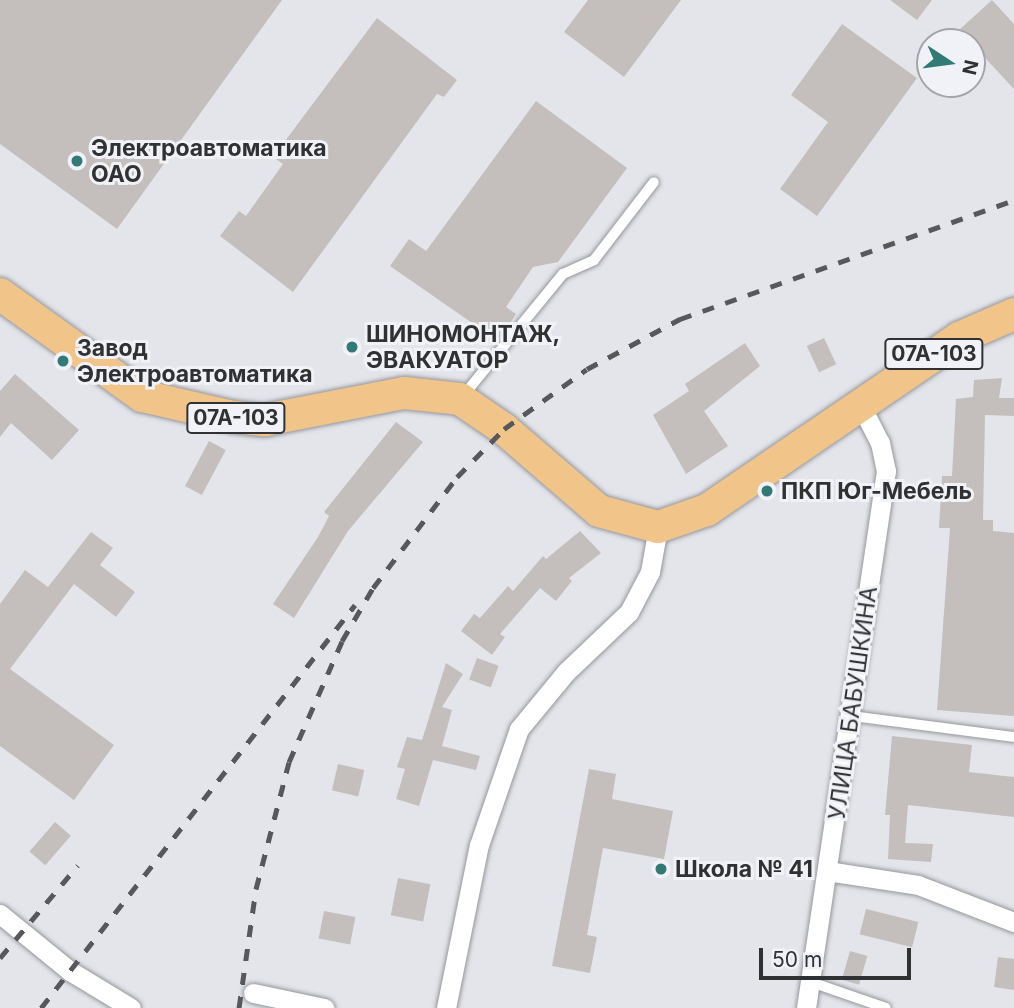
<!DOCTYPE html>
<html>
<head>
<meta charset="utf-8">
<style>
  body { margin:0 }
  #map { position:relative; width:1014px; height:1008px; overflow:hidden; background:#e3e5ea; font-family:Inter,sans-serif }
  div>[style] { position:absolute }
  .building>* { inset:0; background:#c4bfbd; transform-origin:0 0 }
  .roads { filter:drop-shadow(0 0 2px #95979c) drop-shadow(0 0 2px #95979c) }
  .lane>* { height:10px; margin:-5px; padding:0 5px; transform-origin:5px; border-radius:5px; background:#fff }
  .street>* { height:19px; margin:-9.5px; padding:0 9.5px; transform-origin:9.5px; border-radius:9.5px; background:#fff }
  .primary>* { height:32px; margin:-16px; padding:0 16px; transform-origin:16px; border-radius:16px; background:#f1c589 }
  .rail>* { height:5px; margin-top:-2.5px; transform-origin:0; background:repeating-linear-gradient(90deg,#57585b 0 12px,transparent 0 24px) }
  .dots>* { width:19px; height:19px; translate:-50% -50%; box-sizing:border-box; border:4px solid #f0f2f7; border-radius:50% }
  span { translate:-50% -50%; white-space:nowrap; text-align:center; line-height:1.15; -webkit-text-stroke:6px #f0f2f7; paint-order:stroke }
  .shield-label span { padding:2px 5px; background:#f0f2f7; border:2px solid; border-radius:5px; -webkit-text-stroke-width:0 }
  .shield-label { font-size:21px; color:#303133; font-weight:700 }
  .poi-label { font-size:23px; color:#303133; font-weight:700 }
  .left { translate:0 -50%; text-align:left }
  .street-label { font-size:23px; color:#303133 }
  .north { position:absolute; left:916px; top:28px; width:70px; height:70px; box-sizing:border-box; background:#f0f2f7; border:2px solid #a3a5a9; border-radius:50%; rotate:103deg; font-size:19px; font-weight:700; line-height:28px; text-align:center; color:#303133 }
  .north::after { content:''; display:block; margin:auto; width:24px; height:32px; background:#327a76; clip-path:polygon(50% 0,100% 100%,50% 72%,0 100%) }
  .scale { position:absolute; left:759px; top:948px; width:152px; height:32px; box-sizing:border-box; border:4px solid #303133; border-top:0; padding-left:9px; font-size:21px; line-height:24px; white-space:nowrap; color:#303133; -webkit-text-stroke:5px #f0f2f7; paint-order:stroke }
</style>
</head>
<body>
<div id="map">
  <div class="building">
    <div style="clip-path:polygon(0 0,282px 0,117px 229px,0 144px)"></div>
    <div style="clip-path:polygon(588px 0,681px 0,624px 77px,564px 32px)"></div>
    <div style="clip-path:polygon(890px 0,932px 0,917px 20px)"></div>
    <div style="clip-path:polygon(992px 0,1014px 24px,1014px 89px,959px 30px)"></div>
    <div style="clip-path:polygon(377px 18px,457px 80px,444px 97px,437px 94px,293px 292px,220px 236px,239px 211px,246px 216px,283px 164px,273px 157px)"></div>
    <div style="clip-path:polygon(842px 24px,917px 78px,817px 216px,780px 189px,828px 122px,791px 95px)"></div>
    <div style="clip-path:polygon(536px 101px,627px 168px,558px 262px,533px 267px,506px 307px,516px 314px,498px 341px,390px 266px,409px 239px,426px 251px)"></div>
    <div style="left:824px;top:338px;width:29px;height:19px;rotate:65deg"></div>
    <div style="clip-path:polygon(745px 343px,760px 366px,704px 411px,728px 446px,686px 474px,653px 415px,689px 391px,685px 384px)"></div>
    <div style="clip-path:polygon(15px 374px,79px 430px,52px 460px,11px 423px,0 437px,0 391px)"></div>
    <div style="clip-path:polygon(1002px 378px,999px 398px,1014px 398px,1014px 416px,985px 415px,983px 520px,993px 520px,993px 531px,1014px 533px,1014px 716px,937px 710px,950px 528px,939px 528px,942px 476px,952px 476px,956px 399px,973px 397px,974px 380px)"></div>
    <div style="clip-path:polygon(396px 422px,423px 442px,348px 531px,294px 618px,273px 604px,318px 537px,329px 516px,324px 512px)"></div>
    <div style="left:209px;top:441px;width:19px;height:51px;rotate:28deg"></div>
    <div style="clip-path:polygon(580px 531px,601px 553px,569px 578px,572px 581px,556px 601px,540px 588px,500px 634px,505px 637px,492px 655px,461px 631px,474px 614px,480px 618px,508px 586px,513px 591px,543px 556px,546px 559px)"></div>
    <div style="clip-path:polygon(91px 532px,113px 548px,100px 565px,135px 592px,116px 617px,74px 584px,10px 669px,114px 745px,74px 800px,0 746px,0 604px,25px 570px,48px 587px)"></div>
    <div style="left:477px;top:658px;width:23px;height:23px;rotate:20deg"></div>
    <div style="clip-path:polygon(446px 663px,463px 674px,442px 707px,452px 710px,442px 746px,480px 756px,476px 770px,433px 760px,419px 806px,396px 799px,405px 769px,397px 767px,407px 737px,422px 740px)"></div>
    <div style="clip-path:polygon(892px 736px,972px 745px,969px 772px,1014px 777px,1014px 817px,908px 805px,905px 843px,933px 844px,931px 862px,888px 859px,890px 815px,885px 815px)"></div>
    <div style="left:338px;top:764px;width:27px;height:27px;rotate:13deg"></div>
    <div style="clip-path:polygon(589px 769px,616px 774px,612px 799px,673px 811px,664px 859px,603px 848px,587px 935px,597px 937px,590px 973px,552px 966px)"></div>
    <div style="left:55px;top:822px;width:21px;height:39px;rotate:41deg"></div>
    <div style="left:398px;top:878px;width:33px;height:38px;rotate:11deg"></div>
    <div style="left:866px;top:909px;width:54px;height:26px;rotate:14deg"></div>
    <div style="left:324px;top:911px;width:32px;height:28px;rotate:11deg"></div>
    <div style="left:850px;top:951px;width:18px;height:30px;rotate:16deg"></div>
    <div style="clip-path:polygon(998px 957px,1014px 959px,1014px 990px,994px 987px)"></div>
  </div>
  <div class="roads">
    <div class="lane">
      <div style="left:463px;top:396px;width:158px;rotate:-50.7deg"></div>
      <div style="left:563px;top:274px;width:34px;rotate:-24deg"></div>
      <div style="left:594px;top:260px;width:98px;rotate:-52.4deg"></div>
      <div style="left:852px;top:716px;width:163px;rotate:7.4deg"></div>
      <div style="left:811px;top:982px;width:79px;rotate:19.1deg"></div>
    </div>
    <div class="street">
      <div style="left:827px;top:871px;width:92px;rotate:8.7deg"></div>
      <div style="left:918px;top:885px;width:103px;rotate:21.1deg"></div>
      <div style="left:0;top:914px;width:90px;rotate:39.2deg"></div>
      <div style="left:70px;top:971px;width:71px;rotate:31.2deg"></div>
      <div style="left:253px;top:993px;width:73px;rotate:11.9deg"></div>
      <div style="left:446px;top:1008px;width:166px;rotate:-78.6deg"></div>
      <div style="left:479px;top:845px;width:123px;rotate:-71deg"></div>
      <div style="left:519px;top:729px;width:74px;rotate:-50.5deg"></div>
      <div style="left:566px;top:672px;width:87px;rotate:-43.6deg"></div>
      <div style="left:629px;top:612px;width:45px;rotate:-62.3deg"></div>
      <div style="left:650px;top:572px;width:46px;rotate:-79.9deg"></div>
      <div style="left:806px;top:1008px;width:543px;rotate:-81.53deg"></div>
      <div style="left:886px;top:471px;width:29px;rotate:-102deg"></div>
      <div style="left:880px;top:443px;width:46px;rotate:-117.1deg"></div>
    </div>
    <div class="primary">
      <div style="left:0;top:294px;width:175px;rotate:35.7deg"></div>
      <div style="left:142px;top:396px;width:94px;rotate:12.9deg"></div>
      <div style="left:234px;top:417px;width:31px;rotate:6deg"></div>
      <div style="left:265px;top:420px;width:142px;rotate:-11deg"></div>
      <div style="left:404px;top:393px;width:56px;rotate:6.1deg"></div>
      <div style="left:460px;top:399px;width:53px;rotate:34.3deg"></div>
      <div style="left:504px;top:429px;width:125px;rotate:40.8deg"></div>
      <div style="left:599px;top:511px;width:61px;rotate:15.2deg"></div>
      <div style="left:658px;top:527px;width:52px;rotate:-19.1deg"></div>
      <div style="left:707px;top:510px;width:305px;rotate:-34.3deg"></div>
      <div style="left:959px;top:338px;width:60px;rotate:-23.6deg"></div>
    </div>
  </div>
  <div class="rail">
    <div style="left:0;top:958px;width:121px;rotate:-50deg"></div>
    <div style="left:41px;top:1008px;width:511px;rotate:-52.08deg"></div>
    <div style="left:239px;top:1008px;width:120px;rotate:-81.9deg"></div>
    <div style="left:256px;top:889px;width:131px;rotate:-75.4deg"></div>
    <div style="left:289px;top:762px;width:132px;rotate:-66.3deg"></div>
    <div style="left:342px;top:641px;width:61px;rotate:-59.7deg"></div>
    <div style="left:373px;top:588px;width:139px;rotate:-52.9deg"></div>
    <div style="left:457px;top:477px;width:67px;rotate:-45.6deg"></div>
    <div style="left:504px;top:429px;width:102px;rotate:-35.9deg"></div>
    <div style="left:587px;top:369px;width:106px;rotate:-28.3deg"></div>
    <div style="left:680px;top:319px;width:355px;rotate:-19.6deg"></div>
  </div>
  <div class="dots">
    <div style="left:77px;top:161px;background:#327a76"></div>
    <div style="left:352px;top:347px;background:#327a76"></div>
    <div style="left:63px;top:361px;background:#327a76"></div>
    <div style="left:767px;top:491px;background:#327a76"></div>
    <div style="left:661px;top:869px;background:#327a76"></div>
  </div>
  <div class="shield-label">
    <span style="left:934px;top:354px">07А-103</span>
    <span style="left:236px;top:418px">07А-103</span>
  </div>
  <div class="poi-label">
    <span class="left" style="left:91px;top:161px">Электроавтоматика<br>ОАО</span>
    <span class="left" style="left:366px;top:347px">ШИНОМОНТАЖ,<br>ЭВАКУАТОР</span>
    <span class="left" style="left:77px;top:361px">Завод<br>Электроавтоматика</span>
    <span class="left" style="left:781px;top:491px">ПКП Юг-Мебель</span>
    <span class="left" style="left:675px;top:869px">Школа № 41</span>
  </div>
  <div class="street-label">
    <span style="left:853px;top:703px;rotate:-82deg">УЛИЦА БАБУШКИНА</span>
  </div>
  <div class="north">N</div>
  <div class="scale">50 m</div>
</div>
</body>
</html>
